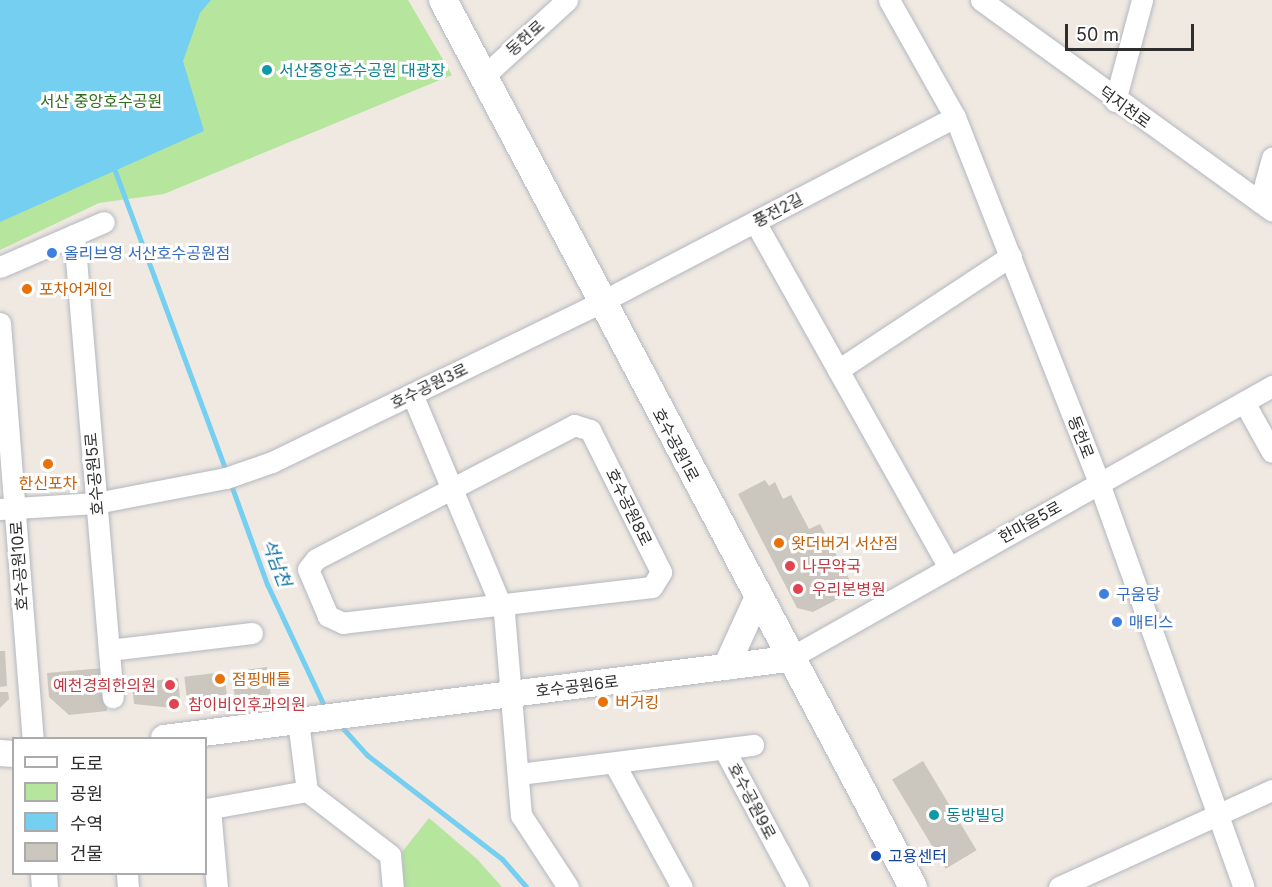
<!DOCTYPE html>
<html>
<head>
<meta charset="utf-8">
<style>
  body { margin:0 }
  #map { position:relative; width:1272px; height:887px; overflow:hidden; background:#efe9e1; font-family:Inter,"Noto Sans KR",sans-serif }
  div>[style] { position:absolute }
  .green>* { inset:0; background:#b6e59e }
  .water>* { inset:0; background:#75cff0 }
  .stream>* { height:5px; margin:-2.5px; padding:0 2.5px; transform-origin:2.5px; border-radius:2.5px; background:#75cff0 }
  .building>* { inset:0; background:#cbc7bf; transform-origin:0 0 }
  .roads { filter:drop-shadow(0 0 2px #b4b7c1) drop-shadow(0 0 2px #b4b7c1) }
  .minor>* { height:21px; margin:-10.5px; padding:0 10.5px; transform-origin:10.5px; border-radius:10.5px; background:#fff }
  .tertiary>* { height:26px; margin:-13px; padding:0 13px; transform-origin:13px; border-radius:13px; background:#fff }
  .secondary>* { height:28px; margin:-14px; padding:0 14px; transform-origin:14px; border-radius:14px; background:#fff }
  .dots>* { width:16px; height:16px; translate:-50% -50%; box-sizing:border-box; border:3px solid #fff; border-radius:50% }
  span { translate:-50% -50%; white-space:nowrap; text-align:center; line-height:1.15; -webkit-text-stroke:6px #fff; paint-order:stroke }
  .street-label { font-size:16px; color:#2e2e2e }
  .culture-label { font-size:16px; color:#0d838f }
  .left { translate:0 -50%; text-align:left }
  .park-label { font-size:16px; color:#2c6e1b }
  .shop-label { font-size:16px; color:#366cbe }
  .food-label { font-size:16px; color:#c56008 }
  .health-label { font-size:16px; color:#be3a42 }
  .right { translate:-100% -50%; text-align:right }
  .transit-label { font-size:16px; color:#164399 }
  .water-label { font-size:18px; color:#0d6fa3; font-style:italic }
  .legend { position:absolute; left:12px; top:737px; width:195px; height:138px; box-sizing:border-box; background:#fff; border:2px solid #ababab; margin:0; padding:8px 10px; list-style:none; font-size:18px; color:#2e2e2e }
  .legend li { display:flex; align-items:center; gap:12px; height:30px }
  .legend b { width:30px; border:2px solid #ababab }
  .scale { position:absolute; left:1065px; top:24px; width:129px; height:27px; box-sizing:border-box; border:3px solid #2e2e2e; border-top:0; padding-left:8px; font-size:18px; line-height:21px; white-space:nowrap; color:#2e2e2e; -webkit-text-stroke:4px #fff; paint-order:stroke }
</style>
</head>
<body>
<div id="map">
  <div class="green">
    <div style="clip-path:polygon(0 0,408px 0,452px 75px,164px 194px,99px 203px,0 250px)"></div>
    <div style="clip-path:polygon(429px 818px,477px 859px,502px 887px,404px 887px,402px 852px)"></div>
  </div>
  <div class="water">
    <div style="clip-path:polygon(0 0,211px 0,200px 13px,183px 61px,204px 131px,0 222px)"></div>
  </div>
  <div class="stream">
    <div style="left:115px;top:171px;width:322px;rotate:69.7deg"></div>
    <div style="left:230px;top:482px;width:109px;rotate:70.1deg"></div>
    <div style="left:267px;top:584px;width:139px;rotate:64.9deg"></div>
    <div style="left:339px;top:724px;width:42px;rotate:47.9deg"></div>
    <div style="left:367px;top:755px;width:170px;rotate:37.6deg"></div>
    <div style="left:502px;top:859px;width:37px;rotate:49deg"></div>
  </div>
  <div class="building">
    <div style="clip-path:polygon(765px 480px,769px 486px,775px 482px,783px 499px,791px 495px,809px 529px,820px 524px,855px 590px,813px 612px,797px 608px,738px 494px)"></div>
    <div style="clip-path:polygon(0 651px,5px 651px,7px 686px,0 687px)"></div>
    <div style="left:267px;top:667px;width:29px;height:36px;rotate:82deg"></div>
    <div style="clip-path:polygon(103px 668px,107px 711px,69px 715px,49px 697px,47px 673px)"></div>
    <div style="left:224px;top:672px;width:31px;height:40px;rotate:83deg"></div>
    <div style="clip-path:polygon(178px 678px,181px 709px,134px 704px,132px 683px)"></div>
    <div style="clip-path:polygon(0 692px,8px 692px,9px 699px,0 708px)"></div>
    <div style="left:923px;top:761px;width:104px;height:36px;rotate:59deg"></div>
  </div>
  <div class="roads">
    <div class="minor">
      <div style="left:889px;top:0;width:134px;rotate:60.6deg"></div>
      <div style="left:955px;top:117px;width:393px;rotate:68.5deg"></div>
      <div style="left:1099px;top:483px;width:429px;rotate:70.3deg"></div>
      <div style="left:981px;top:0;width:359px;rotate:35.9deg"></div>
      <div style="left:483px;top:77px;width:114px;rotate:-42.5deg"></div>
      <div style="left:1115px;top:101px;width:105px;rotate:-75deg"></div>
      <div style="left:1260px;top:202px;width:46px;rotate:-74.7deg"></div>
      <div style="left:755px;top:222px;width:397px;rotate:60.7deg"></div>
      <div style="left:74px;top:235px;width:464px;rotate:85.2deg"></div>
      <div style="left:0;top:267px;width:113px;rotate:-23.4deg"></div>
      <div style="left:0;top:323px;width:416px;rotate:85.5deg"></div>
      <div style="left:838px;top:370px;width:207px;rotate:-33.4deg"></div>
      <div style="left:412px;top:394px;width:238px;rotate:67.2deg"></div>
      <div style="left:504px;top:613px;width:203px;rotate:85.2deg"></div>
      <div style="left:521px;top:815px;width:86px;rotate:56.9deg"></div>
      <div style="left:1244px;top:402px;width:57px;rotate:60.8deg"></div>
      <div style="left:574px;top:425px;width:17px;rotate:17deg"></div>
      <div style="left:590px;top:430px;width:159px;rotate:63.4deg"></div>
      <div style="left:661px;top:572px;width:17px;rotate:121deg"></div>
      <div style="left:652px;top:587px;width:311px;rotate:173.4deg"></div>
      <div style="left:343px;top:623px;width:17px;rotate:-155deg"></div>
      <div style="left:328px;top:616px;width:51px;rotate:-113.1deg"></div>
      <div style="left:308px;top:569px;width:13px;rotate:-51deg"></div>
      <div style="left:316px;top:559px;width:291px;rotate:-27.4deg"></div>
      <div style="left:0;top:509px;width:96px;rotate:-3.6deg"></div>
      <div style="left:96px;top:503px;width:132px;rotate:-10.9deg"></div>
      <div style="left:226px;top:478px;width:49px;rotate:-19.2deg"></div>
      <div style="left:272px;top:462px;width:366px;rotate:-25.9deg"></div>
      <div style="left:601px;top:302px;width:399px;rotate:-27.6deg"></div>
      <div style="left:109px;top:650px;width:144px;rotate:-6.8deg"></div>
      <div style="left:788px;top:659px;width:556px;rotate:-29.43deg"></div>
      <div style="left:298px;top:721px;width:71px;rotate:82.7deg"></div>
      <div style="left:307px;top:791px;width:105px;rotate:37.6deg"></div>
      <div style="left:390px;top:855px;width:32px;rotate:85deg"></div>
      <div style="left:724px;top:749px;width:157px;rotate:61.8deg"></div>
      <div style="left:614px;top:763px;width:141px;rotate:61.3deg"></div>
      <div style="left:519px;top:774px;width:236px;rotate:-7.1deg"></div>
      <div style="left:206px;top:809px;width:103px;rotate:-10.1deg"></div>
      <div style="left:210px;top:809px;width:78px;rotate:84.9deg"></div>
      <div style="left:127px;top:874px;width:13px;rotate:86deg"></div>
      <div style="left:1059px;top:887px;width:234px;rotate:-24.5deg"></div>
    </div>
    <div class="tertiary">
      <div style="left:726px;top:667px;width:75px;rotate:-65.5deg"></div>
      <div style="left:164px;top:738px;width:629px;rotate:-7.22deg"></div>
      <div style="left:0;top:753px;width:14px;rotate:4deg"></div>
      <div style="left:44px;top:874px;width:13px;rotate:86deg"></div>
    </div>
    <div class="secondary">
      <div style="left:443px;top:0;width:1004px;rotate:62.08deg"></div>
    </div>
  </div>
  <div class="dots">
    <div style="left:267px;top:70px;background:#0f9aa8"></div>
    <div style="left:52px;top:253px;background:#3f7fe0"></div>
    <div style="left:27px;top:289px;background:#e8710a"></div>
    <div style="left:48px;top:464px;background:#e8710a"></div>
    <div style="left:779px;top:543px;background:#e8710a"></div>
    <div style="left:790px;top:566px;background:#e0444e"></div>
    <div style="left:798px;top:589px;background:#e0444e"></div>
    <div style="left:1104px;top:594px;background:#3f7fe0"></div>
    <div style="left:1117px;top:622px;background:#3f7fe0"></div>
    <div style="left:220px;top:679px;background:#e8710a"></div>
    <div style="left:170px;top:685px;background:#e0444e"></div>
    <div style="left:603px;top:702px;background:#e8710a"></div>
    <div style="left:174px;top:704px;background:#e0444e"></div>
    <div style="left:934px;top:815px;background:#0f9aa8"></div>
    <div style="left:876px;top:856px;background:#1a4fb4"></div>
  </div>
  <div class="street-label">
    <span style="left:525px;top:38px;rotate:-42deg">동헌로</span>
    <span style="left:1125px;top:107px;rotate:36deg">덕지천로</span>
    <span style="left:778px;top:210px;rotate:-28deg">풍전2길</span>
    <span style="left:429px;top:386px;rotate:-26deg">호수공원3로</span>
    <span style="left:1081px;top:437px;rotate:69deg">동헌로</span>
    <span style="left:676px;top:445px;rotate:62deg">호수공원1로</span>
    <span style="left:94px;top:474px;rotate:-95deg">호수공원5로</span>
    <span style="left:629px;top:507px;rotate:64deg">호수공원8로</span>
    <span style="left:1030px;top:522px;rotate:-29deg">한마음5로</span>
    <span style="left:19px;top:566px;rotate:-94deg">호수공원10로</span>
    <span style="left:577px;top:686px;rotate:-7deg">호수공원6로</span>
    <span style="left:752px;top:801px;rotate:62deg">호수공원9로</span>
  </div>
  <div class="culture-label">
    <span class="left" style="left:279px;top:70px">서산중앙호수공원 대광장</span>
    <span class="left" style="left:946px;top:815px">동방빌딩</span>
  </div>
  <div class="park-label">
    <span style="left:101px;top:101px">서산 중앙호수공원</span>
  </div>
  <div class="shop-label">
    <span class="left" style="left:64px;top:253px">올리브영 서산호수공원점</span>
    <span class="left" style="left:1116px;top:594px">구움당</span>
    <span class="left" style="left:1129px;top:622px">매티스</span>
  </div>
  <div class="food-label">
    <span class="left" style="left:39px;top:289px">포차어게인</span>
    <span style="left:48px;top:483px">한신포차</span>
    <span class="left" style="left:791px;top:543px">왓더버거 서산점</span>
    <span class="left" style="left:232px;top:679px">점핑배틀</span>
    <span class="left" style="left:615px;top:702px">버거킹</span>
  </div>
  <div class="health-label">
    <span class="left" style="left:802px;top:566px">나무약국</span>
    <span class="left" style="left:812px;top:589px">우리본병원</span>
    <span class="right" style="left:156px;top:685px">예천경희한의원</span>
    <span class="left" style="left:188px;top:704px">참이비인후과의원</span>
  </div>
  <div class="transit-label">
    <span class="left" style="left:888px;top:856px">고용센터</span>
  </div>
  <div class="water-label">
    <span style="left:276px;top:563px;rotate:69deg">석남천</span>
  </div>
  <ul class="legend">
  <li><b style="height:8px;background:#fff"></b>도로</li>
  <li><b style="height:16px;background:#b6e59e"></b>공원</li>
  <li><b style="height:16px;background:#75cff0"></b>수역</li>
  <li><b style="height:16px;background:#cbc7bf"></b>건물</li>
  </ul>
  <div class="scale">50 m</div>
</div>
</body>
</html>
